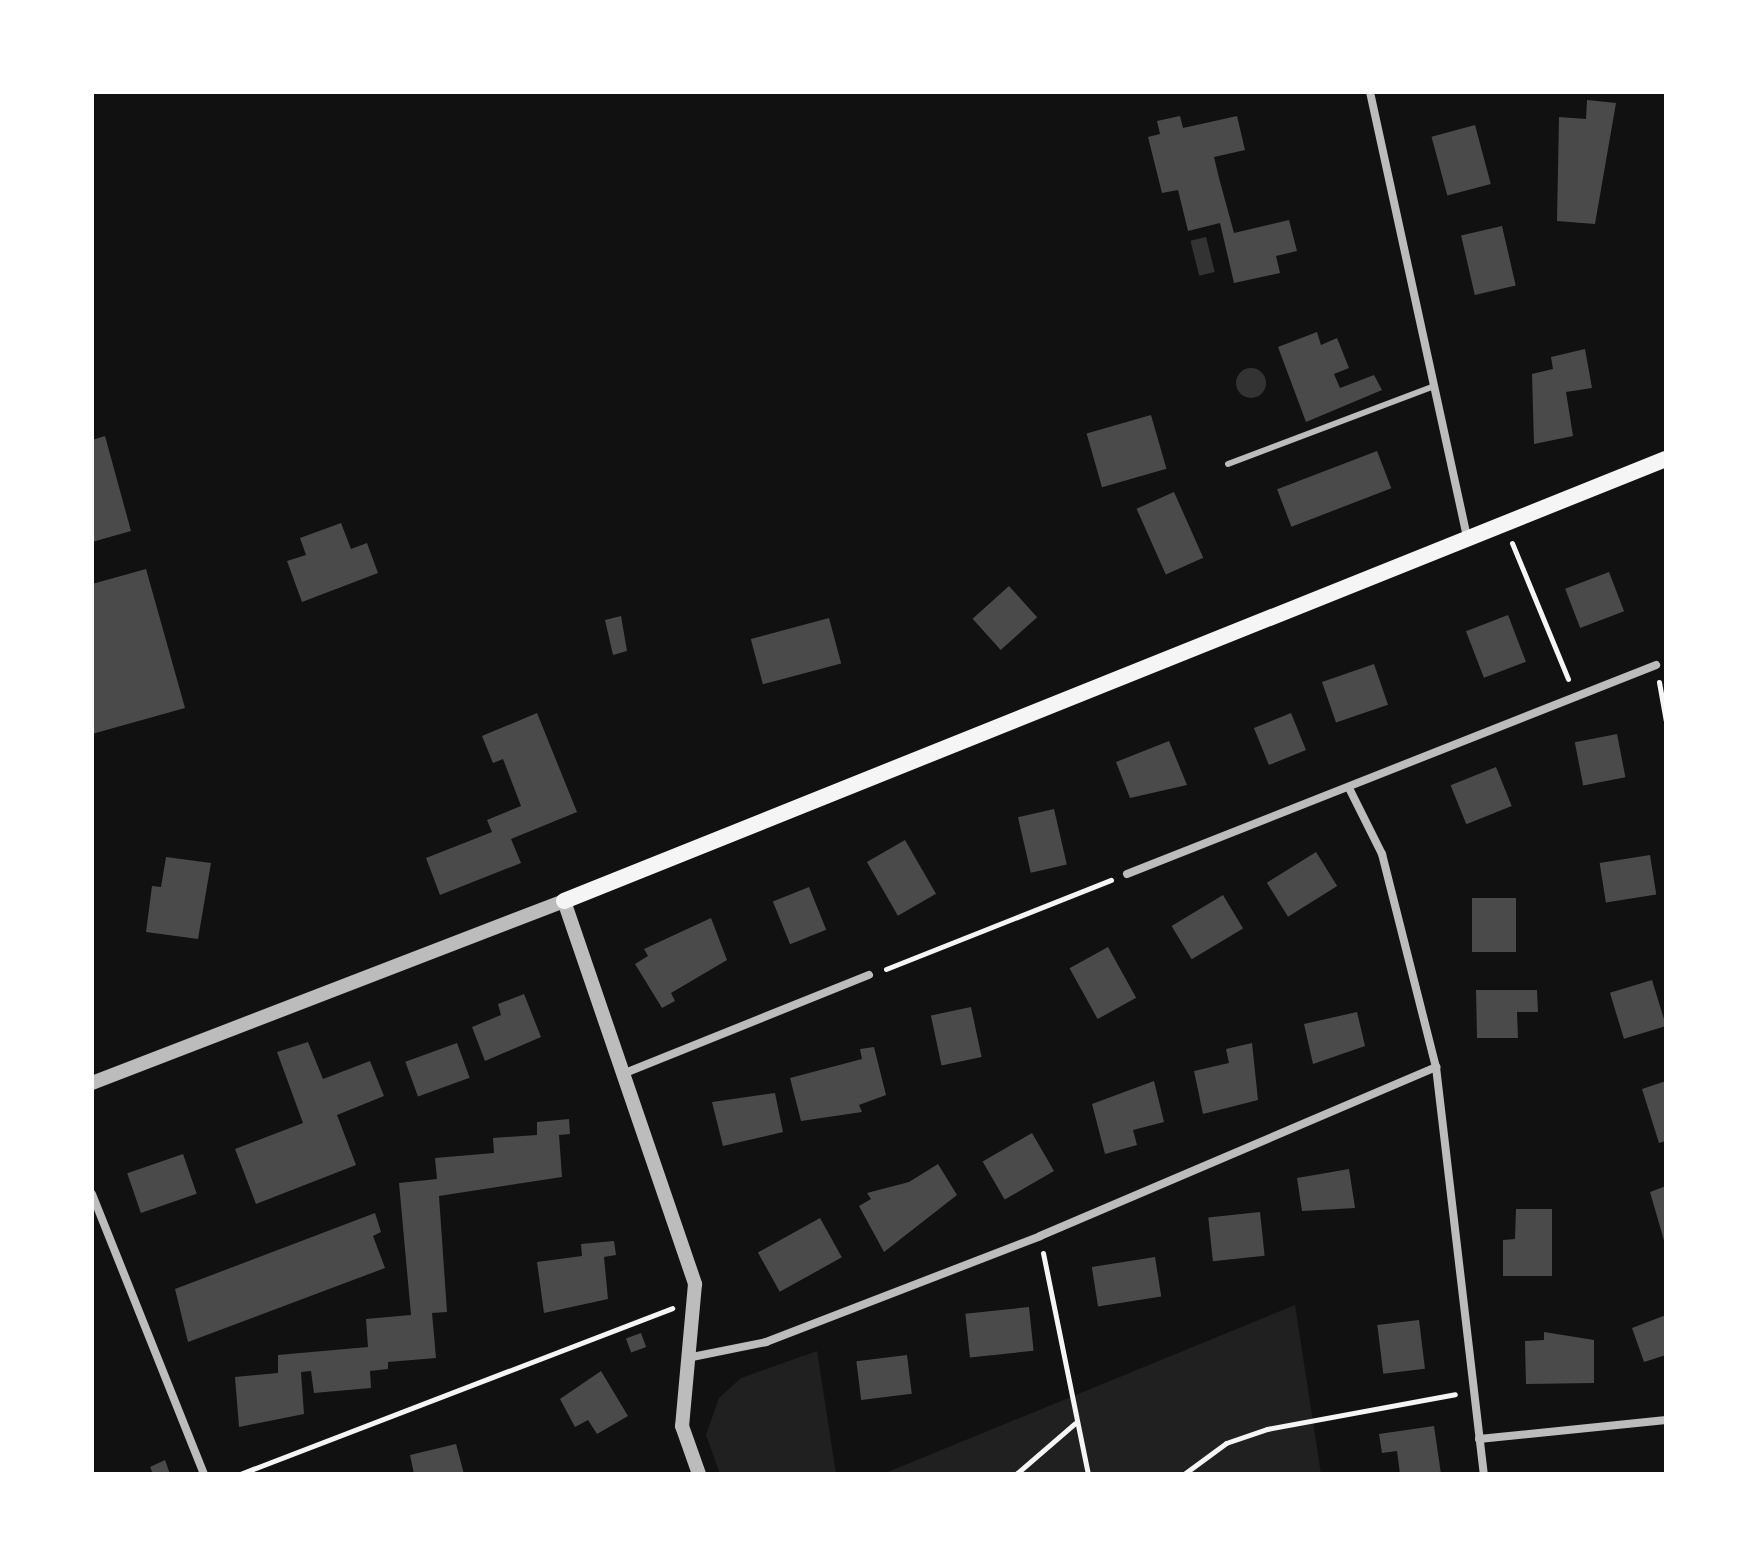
<!DOCTYPE html>
<html>
<head>
<meta charset="utf-8">
<style>
  body { margin:0 }
  #map { position:relative; width:1758px; height:1566px; overflow:hidden; background:#111; font-family:Mulish,sans-serif }
  div>[style] { position:absolute }
  .green>* { inset:0; background:#202020 }
  .water>* { inset:0; background:#333; transform-origin:0 0 }
  .round { border-radius:50% }
  .building>* { inset:0; background:#4a4a4a; transform-origin:0 0 }
  .path>* { height:5px; margin:-2.5px; padding:0 2.5px; transform-origin:2.5px; border-radius:2.5px; background:#f5f5f5 }
  .service>* { height:6px; margin:-3px; padding:0 3px; transform-origin:3px; border-radius:3px; background:#bcbcbc }
  .minor>* { height:8px; margin:-4px; padding:0 4px; transform-origin:4px; border-radius:4px; background:#bcbcbc }
  .tertiary>* { height:14px; margin:-7px; padding:0 7px; transform-origin:7px; border-radius:7px; background:#bcbcbc }
  .secondary>* { height:16px; margin:-8px; padding:0 8px; transform-origin:8px; border-radius:8px; background:#f5f5f5 }
  span { translate:-50% -50%; white-space:nowrap; text-align:center; line-height:1.15; -webkit-text-stroke:8px #fff; paint-order:stroke }
  .frame { position:absolute; inset:0; border:94px solid #fff; pointer-events:none }
</style>
</head>
<body>
<div id="map">
  <div class="green">
    <div style="clip-path:polygon(1295px 1305px,1321px 1474px,883px 1474px)"></div>
    <div style="clip-path:polygon(817px 1351px,836px 1474px,720px 1474px,706px 1435px,719px 1398px,741px 1378px)"></div>
  </div>
  <div class="water">
    <div style="left:1206px;top:237px;width:36px;height:16px;rotate:76deg"></div>
    <div class="round" style="left:1236px;top:368px;width:30px;height:30px"></div>
  </div>
  <div class="building">
    <div style="clip-path:polygon(1587px 100px,1616px 103px,1595px 224px,1557px 221px,1559px 117px,1586px 119px)"></div>
    <div style="clip-path:polygon(1180px 116px,1183px 128px,1237px 116px,1245px 150px,1214px 157px,1219px 178px,1234px 233px,1289px 220px,1297px 251px,1276px 256px,1280px 273px,1234px 283px,1220px 223px,1188px 231px,1178px 190px,1162px 193px,1148px 137px,1160px 134px,1157px 121px)"></div>
    <div style="left:1475px;top:125px;width:61px;height:45px;rotate:75deg"></div>
    <div style="left:1502px;top:226px;width:61px;height:42px;rotate:77deg"></div>
    <div style="clip-path:polygon(1317px 332px,1321px 345px,1337px 338px,1349px 368px,1334px 374px,1340px 388px,1374px 375px,1382px 390px,1306px 422px,1278px 347px)"></div>
    <div style="clip-path:polygon(1585px 349px,1592px 388px,1566px 392px,1573px 436px,1534px 444px,1532px 374px,1553px 369px,1551px 357px)"></div>
    <div style="left:1151px;top:415px;width:56px;height:67px;rotate:74deg"></div>
    <div style="clip-path:polygon(105px 436px,131px 531px,92px 542px,92px 440px)"></div>
    <div style="left:1377px;top:451px;width:40px;height:107px;rotate:69deg"></div>
    <div style="left:1174px;top:492px;width:72px;height:41px;rotate:66deg"></div>
    <div style="clip-path:polygon(341px 523px,351px 549px,367px 543px,378px 573px,302px 602px,287px 561px,306px 555px,300px 538px)"></div>
    <div style="clip-path:polygon(146px 569px,185px 708px,92px 734px,92px 584px)"></div>
    <div style="left:1609px;top:572px;width:42px;height:47px;rotate:69deg"></div>
    <div style="left:1009px;top:586px;width:42px;height:49px;rotate:48deg"></div>
    <div style="left:1508px;top:615px;width:50px;height:45px;rotate:69deg"></div>
    <div style="clip-path:polygon(621px 616px,627px 651px,613px 655px,605px 620px)"></div>
    <div style="left:829px;top:618px;width:47px;height:81px;rotate:75deg"></div>
    <div style="left:1374px;top:664px;width:43px;height:55px;rotate:71deg"></div>
    <div style="clip-path:polygon(537px 713px,577px 812px,511px 839px,521px 863px,440px 895px,426px 858px,492px 832px,487px 820px,521px 806px,503px 759px,493px 763px,482px 736px)"></div>
    <div style="left:1291px;top:713px;width:40px;height:40px;rotate:68deg"></div>
    <div style="left:1617px;top:734px;width:44px;height:43px;rotate:79deg"></div>
    <div style="clip-path:polygon(1169px 741px,1187px 785px,1130px 798px,1116px 762px)"></div>
    <div style="left:1496px;top:767px;width:42px;height:49px;rotate:68deg"></div>
    <div style="left:1054px;top:809px;width:57px;height:37px;rotate:77deg"></div>
    <div style="left:905px;top:840px;width:62px;height:44px;rotate:60deg"></div>
    <div style="left:1316px;top:852px;width:40px;height:58px;rotate:58deg"></div>
    <div style="left:1650px;top:855px;width:40px;height:51px;rotate:81deg"></div>
    <div style="clip-path:polygon(166px 857px,211px 863px,198px 939px,146px 932px,152px 886px,161px 887px)"></div>
    <div style="left:809px;top:887px;width:46px;height:39px;rotate:68deg"></div>
    <div style="left:1223px;top:895px;width:39px;height:60px;rotate:59deg"></div>
    <div style="left:1472px;top:898px;width:44px;height:54px"></div>
    <div style="clip-path:polygon(711px 918px,727px 960px,671px 993px,675px 1001px,662px 1008px,635px 964px,648px 956px,644px 949px)"></div>
    <div style="left:1108px;top:947px;width:58px;height:44px;rotate:61deg"></div>
    <div style="left:1652px;top:980px;width:48px;height:44px;rotate:73deg"></div>
    <div style="clip-path:polygon(1476px 990px,1537px 990px,1538px 1012px,1517px 1012px,1518px 1038px,1477px 1038px)"></div>
    <div style="clip-path:polygon(524px 994px,541px 1037px,485px 1061px,472px 1027px,501px 1015px,498px 1004px)"></div>
    <div style="left:971px;top:1007px;width:51px;height:41px;rotate:78deg"></div>
    <div style="clip-path:polygon(1357px 1012px,1365px 1046px,1313px 1064px,1304px 1024px)"></div>
    <div style="clip-path:polygon(308px 1042px,323px 1079px,370px 1061px,384px 1096px,337px 1115px,356px 1165px,256px 1204px,235px 1149px,303px 1123px,277px 1052px)"></div>
    <div style="left:457px;top:1043px;width:37px;height:55px;rotate:70deg"></div>
    <div style="clip-path:polygon(1252px 1043px,1258px 1100px,1203px 1114px,1194px 1071px,1229px 1063px,1226px 1049px)"></div>
    <div style="clip-path:polygon(874px 1047px,886px 1095px,859px 1105px,862px 1112px,801px 1121px,790px 1078px,862px 1059px,860px 1049px)"></div>
    <div style="clip-path:polygon(1154px 1081px,1164px 1122px,1133px 1130px,1137px 1145px,1105px 1154px,1092px 1104px)"></div>
    <div style="clip-path:polygon(1666px 1081px,1666px 1141px,1659px 1143px,1642px 1089px)"></div>
    <div style="clip-path:polygon(775px 1093px,783px 1132px,723px 1146px,712px 1102px)"></div>
    <div style="clip-path:polygon(569px 1119px,570px 1134px,559px 1135px,562px 1177px,439px 1196px,447px 1312px,432px 1313px,436px 1358px,388px 1362px,388px 1369px,370px 1371px,371px 1388px,314px 1393px,311px 1371px,301px 1372px,304px 1414px,239px 1427px,235px 1377px,278px 1373px,278px 1355px,368px 1347px,366px 1319px,411px 1315px,399px 1183px,437px 1179px,435px 1158px,494px 1153px,493px 1138px,537px 1135px,537px 1122px)"></div>
    <div style="left:1032px;top:1133px;width:44px;height:57px;rotate:60deg"></div>
    <div style="left:183px;top:1154px;width:42px;height:59px;rotate:71deg"></div>
    <div style="clip-path:polygon(938px 1164px,957px 1195px,884px 1252px,859px 1206px,871px 1199px,867px 1193px,909px 1182px)"></div>
    <div style="clip-path:polygon(1349px 1169px,1355px 1208px,1302px 1211px,1297px 1178px)"></div>
    <div style="clip-path:polygon(1666px 1186px,1666px 1244px,1665px 1244px,1650px 1192px)"></div>
    <div style="clip-path:polygon(1516px 1209px,1552px 1209px,1552px 1276px,1503px 1276px,1503px 1240px,1515px 1239px)"></div>
    <div style="left:1260px;top:1212px;width:44px;height:52px;rotate:84deg"></div>
    <div style="clip-path:polygon(375px 1213px,381px 1232px,373px 1236px,385px 1268px,188px 1342px,175px 1289px)"></div>
    <div style="left:820px;top:1218px;width:45px;height:71px;rotate:61deg"></div>
    <div style="clip-path:polygon(614px 1241px,616px 1255px,604px 1257px,608px 1299px,544px 1313px,537px 1262px,582px 1256px,581px 1244px)"></div>
    <div style="left:1155px;top:1257px;width:40px;height:64px;rotate:81deg"></div>
    <div style="left:1029px;top:1307px;width:44px;height:64px;rotate:84deg"></div>
    <div style="clip-path:polygon(1666px 1315px,1666px 1355px,1644px 1362px,1632px 1328px)"></div>
    <div style="left:1419px;top:1320px;width:49px;height:42px;rotate:83deg"></div>
    <div style="clip-path:polygon(1544px 1332px,1594px 1340px,1594px 1383px,1526px 1384px,1525px 1341px,1544px 1340px)"></div>
    <div style="left:641px;top:1333px;width:15px;height:16px;rotate:70deg"></div>
    <div style="left:907px;top:1355px;width:39px;height:51px;rotate:83deg"></div>
    <div style="clip-path:polygon(601px 1371px,628px 1416px,597px 1434px,588px 1420px,575px 1427px,560px 1399px)"></div>
    <div style="clip-path:polygon(1434px 1426px,1441px 1474px,1400px 1474px,1397px 1451px,1382px 1453px,1379px 1434px)"></div>
    <div style="clip-path:polygon(456px 1444px,464px 1474px,414px 1474px,410px 1455px)"></div>
    <div style="clip-path:polygon(165px 1460px,170px 1474px,153px 1474px,150px 1467px)"></div>
  </div>
  <div class="path">
    <div style="left:1512px;top:543px;width:147px;rotate:67.6deg"></div>
    <div style="left:1659px;top:682px;width:39px;rotate:80deg"></div>
    <div style="left:886px;top:969px;width:242px;rotate:-21.6deg"></div>
    <div style="left:1043px;top:1253px;width:226px;rotate:78.5deg"></div>
    <div style="left:240px;top:1474px;width:463px;rotate:-21deg"></div>
    <div style="left:1016px;top:1474px;width:78px;rotate:-40.8deg"></div>
    <div style="left:1184px;top:1474px;width:52px;rotate:-36.4deg"></div>
    <div style="left:1226px;top:1443px;width:43px;rotate:-18.9deg"></div>
    <div style="left:1267px;top:1429px;width:191px;rotate:-10.5deg"></div>
  </div>
  <div class="service">
    <div style="left:1228px;top:464px;width:220px;rotate:-20.7deg"></div>
  </div>
  <div class="minor">
    <div style="left:1370px;top:92px;width:456px;rotate:77.7deg"></div>
    <div style="left:1349px;top:788px;width:74px;rotate:63.4deg"></div>
    <div style="left:1382px;top:854px;width:220px;rotate:75.8deg"></div>
    <div style="left:1436px;top:1067px;width:410px;rotate:83.3deg"></div>
    <div style="left:1127px;top:874px;width:569px;rotate:-21.56deg"></div>
    <div style="left:625px;top:1073px;width:263px;rotate:-21.9deg"></div>
    <div style="left:92px;top:1194px;width:302px;rotate:68.2deg"></div>
    <div style="left:687px;top:1358px;width:81px;rotate:-11.4deg"></div>
    <div style="left:766px;top:1342px;width:294px;rotate:-21.1deg"></div>
    <div style="left:1040px;top:1236px;width:431px;rotate:-23.1deg"></div>
    <div style="left:1479px;top:1439px;width:188px;rotate:-5.8deg"></div>
  </div>
  <div class="tertiary">
    <div style="left:92px;top:1083px;width:506px;rotate:-21.09deg"></div>
    <div style="left:564px;top:901px;width:405px;rotate:71.1deg"></div>
    <div style="left:695px;top:1284px;width:143px;rotate:95.2deg"></div>
    <div style="left:682px;top:1426px;width:51px;rotate:70.5deg"></div>
  </div>
  <div class="secondary">
    <div style="left:564px;top:901px;width:1187px;rotate:-21.86deg"></div>
  </div>
  <div class="frame"></div>
</div>
</body>
</html>
